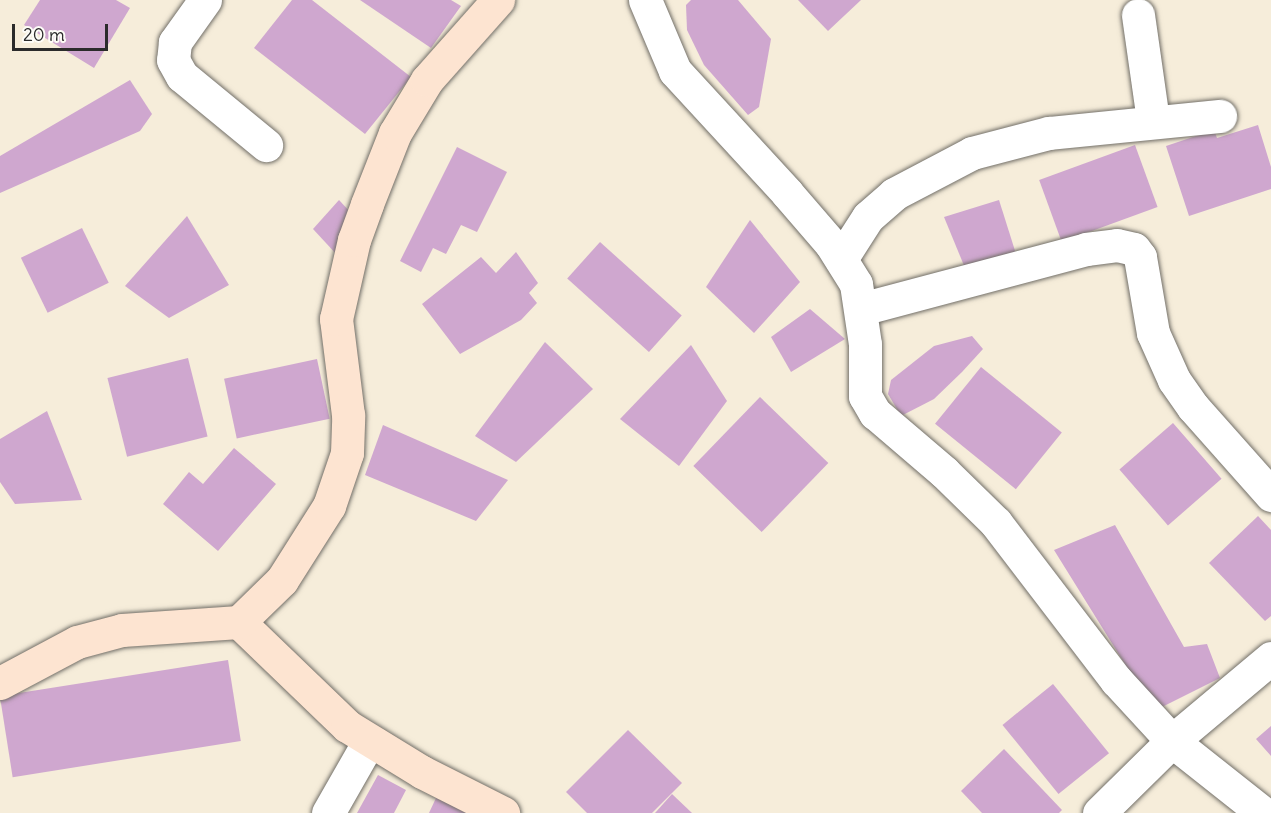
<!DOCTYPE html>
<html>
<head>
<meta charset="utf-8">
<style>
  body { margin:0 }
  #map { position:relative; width:1271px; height:813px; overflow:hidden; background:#f6edda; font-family:Delius,sans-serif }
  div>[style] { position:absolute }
  .building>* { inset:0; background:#cfa7cf; transform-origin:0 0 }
  .roads { filter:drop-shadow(0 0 2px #726f68) drop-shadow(0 0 2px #726f68) }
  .street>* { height:33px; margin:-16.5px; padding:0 16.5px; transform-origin:16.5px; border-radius:16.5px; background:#fff }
  .secondary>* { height:33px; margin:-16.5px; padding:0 16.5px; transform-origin:16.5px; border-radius:16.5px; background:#fde4d1 }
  span { translate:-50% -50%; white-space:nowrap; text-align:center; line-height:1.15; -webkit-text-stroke:6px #fdfcf7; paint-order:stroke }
  .scale { position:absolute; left:12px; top:24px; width:96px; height:27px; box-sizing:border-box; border:3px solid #2b2b2b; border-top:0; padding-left:8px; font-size:18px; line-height:21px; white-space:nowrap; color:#2b2b2b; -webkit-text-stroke:4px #fdfcf7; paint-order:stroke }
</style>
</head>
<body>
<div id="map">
  <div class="building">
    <div style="clip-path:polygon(40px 0,116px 0,130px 8px,94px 68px,24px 25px)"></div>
    <div style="clip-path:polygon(292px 0,312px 0,411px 77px,365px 134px,254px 48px)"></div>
    <div style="clip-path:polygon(360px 0,451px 0,461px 6px,431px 48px)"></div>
    <div style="clip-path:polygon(691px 0,738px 0,771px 39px,759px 107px,748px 115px,704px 65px,687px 30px,686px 5px)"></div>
    <div style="clip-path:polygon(798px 0,861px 0,828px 31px)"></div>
    <div style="clip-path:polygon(130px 80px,152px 114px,140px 131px,0 193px,0 156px)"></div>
    <div style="clip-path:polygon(1258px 125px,1271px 167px,1271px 189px,1189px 216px,1166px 146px,1214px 130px,1217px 138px)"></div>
    <div style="left:1135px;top:145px;width:66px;height:102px;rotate:70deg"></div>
    <div style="clip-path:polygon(457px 147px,507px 172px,477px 232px,461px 225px,446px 254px,433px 248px,421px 272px,400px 261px)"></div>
    <div style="clip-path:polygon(339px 200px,352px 214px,338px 256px,313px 229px)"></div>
    <div style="clip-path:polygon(999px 200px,1017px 257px,965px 268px,944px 217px)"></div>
    <div style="clip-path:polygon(187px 216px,229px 285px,169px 318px,125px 286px)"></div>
    <div style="clip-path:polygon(750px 220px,800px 282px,754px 333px,706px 287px)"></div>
    <div style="left:82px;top:228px;width:61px;height:68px;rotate:64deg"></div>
    <div style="left:600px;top:242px;width:110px;height:49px;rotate:42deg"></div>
    <div style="clip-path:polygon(516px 252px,538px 283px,529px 293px,537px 303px,521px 320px,460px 354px,422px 304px,481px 257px,496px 273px)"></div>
    <div style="clip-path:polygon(810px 309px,845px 339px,791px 372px,771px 337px)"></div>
    <div style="clip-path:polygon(972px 336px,983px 349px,962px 372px,934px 399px,901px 416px,888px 394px,891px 380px,934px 346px)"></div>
    <div style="clip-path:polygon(545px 342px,593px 389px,516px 462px,475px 436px)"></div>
    <div style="clip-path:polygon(691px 345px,727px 401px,679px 466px,620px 419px)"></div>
    <div style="left:188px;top:358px;width:81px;height:83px;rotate:76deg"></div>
    <div style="left:317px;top:359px;width:61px;height:95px;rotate:78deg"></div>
    <div style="left:981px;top:367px;width:104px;height:73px;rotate:39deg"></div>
    <div style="left:760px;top:397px;width:95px;height:96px;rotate:44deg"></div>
    <div style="clip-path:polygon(47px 411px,82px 500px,15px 504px,0 482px,0 439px)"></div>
    <div style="left:1173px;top:423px;width:74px;height:71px;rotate:49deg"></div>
    <div style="clip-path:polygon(383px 425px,508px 480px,476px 521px,365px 475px)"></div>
    <div style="clip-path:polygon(234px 448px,276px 484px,218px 551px,163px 504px,189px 472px,203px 484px)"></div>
    <div style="clip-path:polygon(1258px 516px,1271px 530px,1271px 616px,1265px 621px,1209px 563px)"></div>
    <div style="clip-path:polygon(1115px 525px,1184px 647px,1207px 644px,1220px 678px,1154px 711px,1054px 550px)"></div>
    <div style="left:228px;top:660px;width:82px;height:231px;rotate:81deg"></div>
    <div style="left:1053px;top:684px;width:89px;height:65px;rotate:51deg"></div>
    <div style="clip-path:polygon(1271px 726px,1271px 756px,1256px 739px)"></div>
    <div style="clip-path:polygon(628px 730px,682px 783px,652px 813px,587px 813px,566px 792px)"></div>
    <div style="clip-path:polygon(1004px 749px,1062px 810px,1059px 813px,982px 813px,961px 791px)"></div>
    <div style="clip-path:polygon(378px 775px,406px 790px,394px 813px,357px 813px)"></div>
    <div style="clip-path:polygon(672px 794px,692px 813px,655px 813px)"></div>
    <div style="clip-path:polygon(436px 798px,468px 813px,429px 813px)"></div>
  </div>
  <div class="roads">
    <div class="street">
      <div style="left:205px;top:0;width:52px;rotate:125.5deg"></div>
      <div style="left:175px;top:42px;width:18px;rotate:96deg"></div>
      <div style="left:173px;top:60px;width:18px;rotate:61deg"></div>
      <div style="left:182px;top:76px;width:109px;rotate:39.4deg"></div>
      <div style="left:645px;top:0;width:77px;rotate:67.1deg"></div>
      <div style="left:675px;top:71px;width:166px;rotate:47.4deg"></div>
      <div style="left:787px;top:193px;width:67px;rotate:49.2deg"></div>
      <div style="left:831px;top:244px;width:47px;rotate:58deg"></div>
      <div style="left:856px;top:284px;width:61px;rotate:81.5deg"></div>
      <div style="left:865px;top:344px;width:52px;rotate:90deg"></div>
      <div style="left:865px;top:396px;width:20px;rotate:60deg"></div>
      <div style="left:875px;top:413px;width:91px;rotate:40.5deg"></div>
      <div style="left:944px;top:472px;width:73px;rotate:44.4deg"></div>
      <div style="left:996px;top:523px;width:198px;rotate:52.6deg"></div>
      <div style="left:1116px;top:680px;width:83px;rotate:47.4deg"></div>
      <div style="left:1172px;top:741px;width:116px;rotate:38.4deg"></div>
      <div style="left:1138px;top:15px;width:106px;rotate:81.9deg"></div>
      <div style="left:841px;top:259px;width:50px;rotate:-57.3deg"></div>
      <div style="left:868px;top:217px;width:35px;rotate:-41deg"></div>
      <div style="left:894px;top:194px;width:88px;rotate:-27.7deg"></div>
      <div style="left:972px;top:153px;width:80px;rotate:-14.6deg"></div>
      <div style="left:1049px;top:133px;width:172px;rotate:-5.7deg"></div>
      <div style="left:861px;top:309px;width:233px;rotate:-14.9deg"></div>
      <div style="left:1086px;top:249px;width:31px;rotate:-7deg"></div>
      <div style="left:1117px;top:245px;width:17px;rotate:13deg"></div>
      <div style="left:1134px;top:249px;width:10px;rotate:53deg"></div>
      <div style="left:1140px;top:257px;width:77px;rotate:80.3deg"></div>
      <div style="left:1153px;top:333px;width:51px;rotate:65.9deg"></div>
      <div style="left:1174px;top:380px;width:33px;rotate:55deg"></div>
      <div style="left:1193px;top:407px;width:118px;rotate:48.4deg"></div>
      <div style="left:328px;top:813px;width:83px;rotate:-60.3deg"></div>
      <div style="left:1099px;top:813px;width:103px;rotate:-44.6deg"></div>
      <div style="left:1172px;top:741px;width:129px;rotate:-40deg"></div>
    </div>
    <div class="secondary">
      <div style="left:239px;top:622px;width:150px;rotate:43.9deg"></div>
      <div style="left:347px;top:726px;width:88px;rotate:31.5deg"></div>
      <div style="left:422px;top:772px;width:91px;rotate:26.8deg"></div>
      <div style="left:0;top:683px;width:87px;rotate:-28deg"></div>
      <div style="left:77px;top:642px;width:47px;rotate:-14.9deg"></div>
      <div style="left:122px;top:630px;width:117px;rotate:-3.9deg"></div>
      <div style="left:239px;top:622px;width:60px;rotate:-44.3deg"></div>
      <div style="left:282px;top:580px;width:88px;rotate:-57.6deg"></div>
      <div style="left:329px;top:506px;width:56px;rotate:-71.2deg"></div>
      <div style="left:347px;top:453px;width:38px;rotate:-88deg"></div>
      <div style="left:348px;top:415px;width:97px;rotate:-97.1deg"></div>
      <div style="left:336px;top:319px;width:81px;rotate:-77.2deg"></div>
      <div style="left:354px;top:240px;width:38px;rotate:-70deg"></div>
      <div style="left:367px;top:204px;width:76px;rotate:-68.5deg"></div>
      <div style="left:395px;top:133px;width:62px;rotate:-58.9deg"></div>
      <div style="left:427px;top:80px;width:107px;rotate:-48.4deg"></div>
    </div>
  </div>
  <div class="scale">20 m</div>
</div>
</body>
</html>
